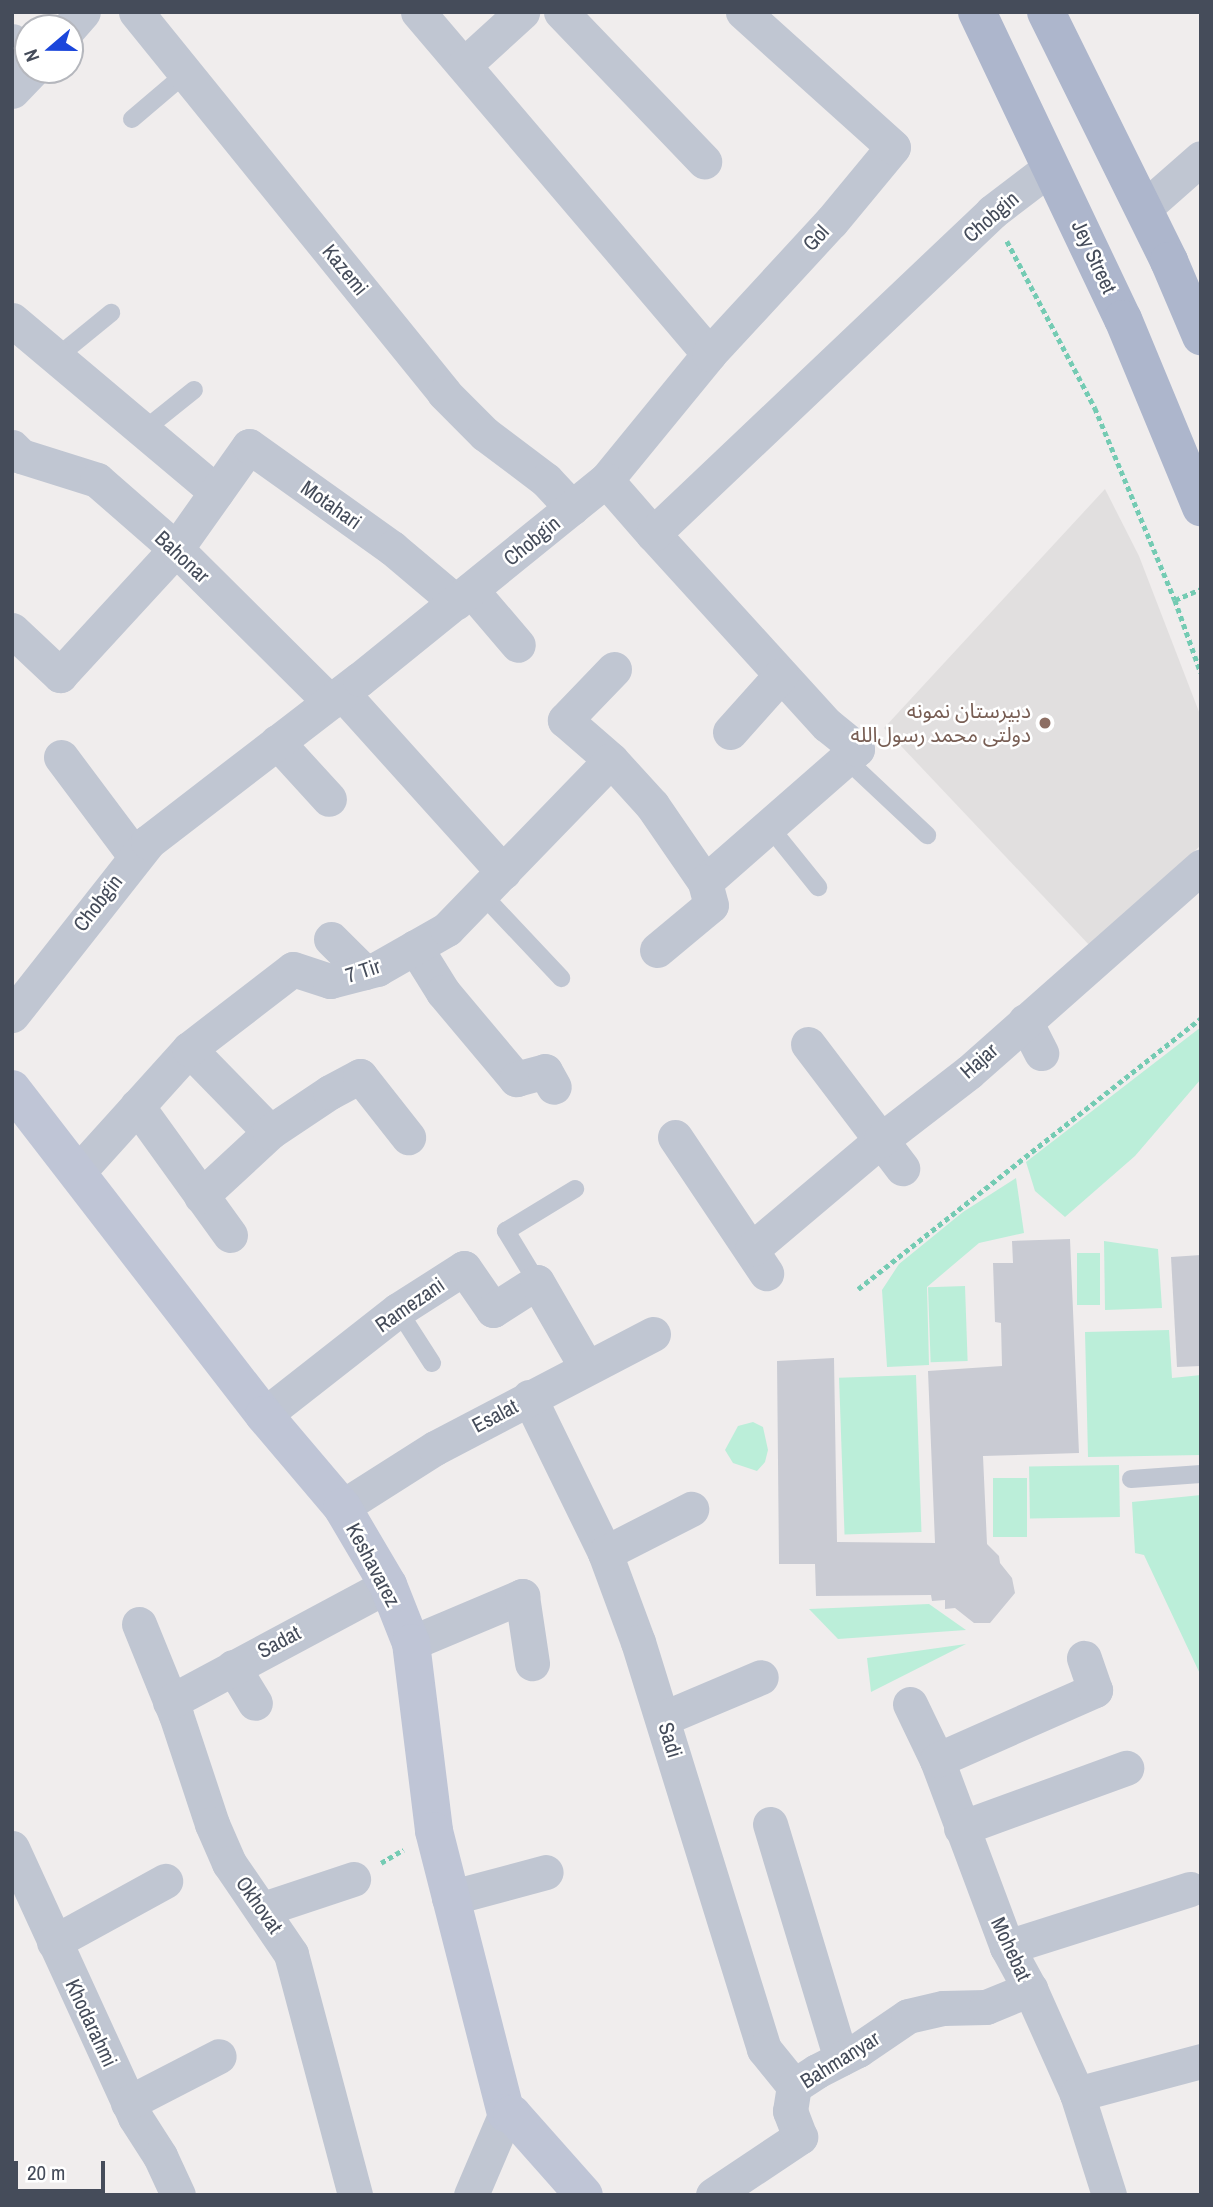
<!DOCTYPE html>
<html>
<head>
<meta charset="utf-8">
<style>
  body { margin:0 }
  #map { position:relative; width:1213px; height:2207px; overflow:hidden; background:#f0eded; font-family:"Archivo Narrow","Noto Sans Arabic",sans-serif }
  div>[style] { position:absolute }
  .education>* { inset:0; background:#e1dfdf }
  .green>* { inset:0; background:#bbeed9; transform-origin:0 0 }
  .building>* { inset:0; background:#c9cbd3 }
  .path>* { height:4.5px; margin-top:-2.25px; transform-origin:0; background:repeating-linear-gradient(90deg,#74cbb3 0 5px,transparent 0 8.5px) }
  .lane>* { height:18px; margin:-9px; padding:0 9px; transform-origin:9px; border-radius:9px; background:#c0c6d2 }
  .street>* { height:35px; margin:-17.5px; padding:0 17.5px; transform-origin:17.5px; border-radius:17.5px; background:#c0c6d2 }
  .secondary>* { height:38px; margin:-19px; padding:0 19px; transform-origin:19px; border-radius:19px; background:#bfc5d6 }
  .primary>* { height:38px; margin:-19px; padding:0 19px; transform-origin:19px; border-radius:19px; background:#adb6cc }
  .dots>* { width:19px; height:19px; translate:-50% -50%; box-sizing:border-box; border:4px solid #fff; border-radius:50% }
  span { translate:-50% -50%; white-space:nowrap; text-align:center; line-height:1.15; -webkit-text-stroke:5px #fff; paint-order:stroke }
  .street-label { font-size:21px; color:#454c5a }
  .education-label { font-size:21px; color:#785e54 }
  .right { translate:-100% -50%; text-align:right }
  .frame { position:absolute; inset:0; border:14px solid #454c5a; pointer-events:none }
  .north { position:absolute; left:14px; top:14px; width:70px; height:70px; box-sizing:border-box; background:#fff; border:2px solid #b5b7bd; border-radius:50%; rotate:250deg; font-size:19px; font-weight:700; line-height:28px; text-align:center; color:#454c5a }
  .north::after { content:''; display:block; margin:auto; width:24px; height:32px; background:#1b46db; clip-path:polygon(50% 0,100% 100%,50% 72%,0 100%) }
  .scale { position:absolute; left:14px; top:2161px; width:91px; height:32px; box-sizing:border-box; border:4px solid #454c5a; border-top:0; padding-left:9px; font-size:21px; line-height:24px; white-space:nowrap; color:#454c5a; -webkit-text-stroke:5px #fff; paint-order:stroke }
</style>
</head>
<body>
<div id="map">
  <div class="education">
    <div style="clip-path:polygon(1105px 489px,1139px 556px,1201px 717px,1201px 845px,1092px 948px,884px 728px)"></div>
  </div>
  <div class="green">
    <div style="clip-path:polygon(1201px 1027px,1201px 1079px,1135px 1156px,1065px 1217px,1035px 1191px,1026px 1162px)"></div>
    <div style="clip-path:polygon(1016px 1178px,1024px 1233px,979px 1243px,927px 1287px,929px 1365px,887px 1367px,882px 1290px,899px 1264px,963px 1212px)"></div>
    <div style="clip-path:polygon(1104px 1241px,1158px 1249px,1162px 1308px,1105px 1310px)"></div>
    <div style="left:1077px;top:1253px;width:23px;height:52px"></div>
    <div style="left:965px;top:1286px;width:75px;height:37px;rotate:88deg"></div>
    <div style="clip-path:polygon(1169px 1330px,1172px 1378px,1201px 1375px,1201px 1455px,1088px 1457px,1085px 1332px)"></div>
    <div style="left:916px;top:1375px;width:157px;height:77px;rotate:88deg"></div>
    <div style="clip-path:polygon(753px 1422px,763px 1427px,768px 1450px,765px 1462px,757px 1471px,733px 1463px,725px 1450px,738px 1426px)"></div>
    <div style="left:1119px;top:1465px;width:52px;height:90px;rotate:89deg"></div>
    <div style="left:993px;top:1478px;width:34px;height:59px"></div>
    <div style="clip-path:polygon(1201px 1495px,1200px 1594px,1201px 1676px,1144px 1555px,1135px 1553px,1132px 1502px)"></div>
    <div style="clip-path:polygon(929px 1604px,966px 1630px,838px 1639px,809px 1609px)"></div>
    <div style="clip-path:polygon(966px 1644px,871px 1692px,867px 1658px)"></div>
  </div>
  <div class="building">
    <div style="clip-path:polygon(1070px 1239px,1079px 1453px,983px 1456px,987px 1544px,999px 1556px,1000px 1563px,1012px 1578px,1015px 1593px,990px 1623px,974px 1623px,955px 1608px,945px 1609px,945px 1600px,932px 1601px,931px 1595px,816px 1596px,815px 1564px,779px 1564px,777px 1361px,834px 1358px,837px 1542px,935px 1543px,928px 1371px,1002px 1366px,1001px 1323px,995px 1322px,993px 1263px,1013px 1263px,1012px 1241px)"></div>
    <div style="clip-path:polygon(1201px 1255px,1201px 1366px,1177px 1367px,1171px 1257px)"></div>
  </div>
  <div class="path">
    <div style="left:1007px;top:241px;width:189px;rotate:62.2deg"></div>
    <div style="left:1095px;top:408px;width:208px;rotate:67.4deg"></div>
    <div style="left:1175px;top:600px;width:77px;rotate:70.4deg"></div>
    <div style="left:1175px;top:600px;width:28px;rotate:-23deg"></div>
    <div style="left:858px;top:1289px;width:437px;rotate:-38.3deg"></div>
    <div style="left:381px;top:1863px;width:26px;rotate:-31deg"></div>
  </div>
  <div class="lane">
    <div style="left:132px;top:119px;width:71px;rotate:-40.4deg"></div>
    <div style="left:57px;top:357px;width:70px;rotate:-39.2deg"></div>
    <div style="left:144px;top:430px;width:64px;rotate:-38.7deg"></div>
    <div style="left:847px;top:760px;width:110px;rotate:43.2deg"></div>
    <div style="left:768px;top:825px;width:80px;rotate:51.1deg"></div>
    <div style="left:481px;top:893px;width:117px;rotate:46.7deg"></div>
    <div style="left:537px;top:1282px;width:60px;rotate:-121.3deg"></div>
    <div style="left:506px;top:1231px;width:81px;rotate:-31.3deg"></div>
    <div style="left:398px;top:1310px;width:63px;rotate:57.3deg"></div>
    <div style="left:1131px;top:1479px;width:70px;rotate:-4.1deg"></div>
  </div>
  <div class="street">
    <div style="left:136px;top:12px;width:490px;rotate:51deg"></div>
    <div style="left:444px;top:393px;width:58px;rotate:45deg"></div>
    <div style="left:485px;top:434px;width:76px;rotate:37deg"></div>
    <div style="left:546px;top:480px;width:38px;rotate:47deg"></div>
    <div style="left:418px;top:12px;width:449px;rotate:49.6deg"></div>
    <div style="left:561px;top:12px;width:207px;rotate:46.2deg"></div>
    <div style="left:69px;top:28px;width:21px;rotate:-49deg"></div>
    <div style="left:12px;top:41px;width:31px;rotate:58deg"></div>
    <div style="left:464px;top:65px;width:79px;rotate:-42.4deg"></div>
    <div style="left:12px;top:91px;width:29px;rotate:-46deg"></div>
    <div style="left:1143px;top:209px;width:77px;rotate:-41.3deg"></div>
    <div style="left:12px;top:320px;width:267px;rotate:40.1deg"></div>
    <div style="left:12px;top:447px;width:13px;rotate:45deg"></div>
    <div style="left:21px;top:456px;width:80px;rotate:17.5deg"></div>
    <div style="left:97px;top:480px;width:105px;rotate:41.1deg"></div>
    <div style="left:176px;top:549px;width:217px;rotate:44.8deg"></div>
    <div style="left:606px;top:480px;width:163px;rotate:-50.7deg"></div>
    <div style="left:709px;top:354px;width:180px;rotate:-47.3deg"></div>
    <div style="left:831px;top:222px;width:97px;rotate:-50.4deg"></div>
    <div style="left:893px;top:147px;width:202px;rotate:-138deg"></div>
    <div style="left:471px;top:590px;width:72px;rotate:49.5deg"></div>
    <div style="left:12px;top:630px;width:66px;rotate:43.2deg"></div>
    <div style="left:60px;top:675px;width:171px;rotate:-47.4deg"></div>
    <div style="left:176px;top:549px;width:126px;rotate:-54.7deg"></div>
    <div style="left:249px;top:446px;width:176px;rotate:35.5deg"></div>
    <div style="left:392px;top:548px;width:84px;rotate:40.2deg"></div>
    <div style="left:614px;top:669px;width:71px;rotate:133.9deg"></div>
    <div style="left:565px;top:720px;width:61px;rotate:41deg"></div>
    <div style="left:611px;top:760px;width:61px;rotate:47.7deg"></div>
    <div style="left:652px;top:805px;width:93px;rotate:55.5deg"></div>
    <div style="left:705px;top:882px;width:202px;rotate:-41.2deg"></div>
    <div style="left:857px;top:749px;width:38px;rotate:-141deg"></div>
    <div style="left:827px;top:725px;width:258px;rotate:-132.3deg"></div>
    <div style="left:342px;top:693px;width:241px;rotate:48deg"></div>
    <div style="left:730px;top:732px;width:76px;rotate:-48.2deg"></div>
    <div style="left:277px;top:742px;width:77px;rotate:47.6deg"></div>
    <div style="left:61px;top:757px;width:124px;rotate:53.2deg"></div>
    <div style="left:331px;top:939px;width:47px;rotate:45deg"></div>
    <div style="left:415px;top:947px;width:53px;rotate:58.1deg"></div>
    <div style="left:443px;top:992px;width:114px;rotate:50deg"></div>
    <div style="left:516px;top:1079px;width:30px;rotate:-15deg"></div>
    <div style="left:545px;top:1071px;width:18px;rotate:61deg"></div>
    <div style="left:657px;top:950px;width:70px;rotate:-39.8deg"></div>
    <div style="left:711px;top:905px;width:24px;rotate:-105deg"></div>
    <div style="left:12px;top:1015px;width:220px;rotate:-51.8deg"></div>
    <div style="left:148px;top:842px;width:267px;rotate:-37.6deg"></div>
    <div style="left:360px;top:679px;width:316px;rotate:-39deg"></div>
    <div style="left:606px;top:480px;width:72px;rotate:49deg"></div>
    <div style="left:653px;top:534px;width:468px;rotate:-43.5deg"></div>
    <div style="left:992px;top:212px;width:74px;rotate:-37.3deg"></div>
    <div style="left:1025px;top:1021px;width:36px;rotate:63deg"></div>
    <div style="left:808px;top:1044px;width:156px;rotate:52.8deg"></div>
    <div style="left:189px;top:1049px;width:116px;rotate:45.7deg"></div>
    <div style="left:137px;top:1106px;width:159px;rotate:54.2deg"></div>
    <div style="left:675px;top:1137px;width:164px;rotate:56.2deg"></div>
    <div style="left:78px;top:1172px;width:166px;rotate:-47.9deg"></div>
    <div style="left:189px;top:1049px;width:131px;rotate:-37.6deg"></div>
    <div style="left:293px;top:969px;width:39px;rotate:18deg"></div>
    <div style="left:330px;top:981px;width:49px;rotate:-14.3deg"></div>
    <div style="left:377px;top:969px;width:81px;rotate:-29.7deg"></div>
    <div style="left:447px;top:929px;width:235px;rotate:-45.9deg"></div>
    <div style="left:201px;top:1196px;width:94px;rotate:-42.8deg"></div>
    <div style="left:270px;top:1132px;width:72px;rotate:-33.7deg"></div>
    <div style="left:330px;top:1092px;width:34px;rotate:-28deg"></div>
    <div style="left:360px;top:1076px;width:78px;rotate:51.8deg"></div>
    <div style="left:752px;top:1249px;width:169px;rotate:-40.2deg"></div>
    <div style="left:881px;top:1140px;width:111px;rotate:-37.7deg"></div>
    <div style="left:969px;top:1072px;width:310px;rotate:-41.5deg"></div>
    <div style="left:529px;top:1397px;width:174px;rotate:64deg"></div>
    <div style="left:605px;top:1553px;width:95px;rotate:69.7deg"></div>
    <div style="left:638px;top:1642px;width:426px;rotate:72.8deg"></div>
    <div style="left:764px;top:2049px;width:48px;rotate:51deg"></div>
    <div style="left:264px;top:1415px;width:170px;rotate:-38.1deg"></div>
    <div style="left:398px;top:1310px;width:78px;rotate:-32.5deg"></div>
    <div style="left:464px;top:1268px;width:51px;rotate:55.4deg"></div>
    <div style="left:493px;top:1310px;width:52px;rotate:-32.5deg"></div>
    <div style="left:537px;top:1282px;width:98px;rotate:60deg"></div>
    <div style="left:342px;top:1507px;width:110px;rotate:-32.4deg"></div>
    <div style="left:435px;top:1448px;width:246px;rotate:-27.6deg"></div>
    <div style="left:605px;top:1553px;width:97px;rotate:-27.1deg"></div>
    <div style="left:139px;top:1624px;width:98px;rotate:67.9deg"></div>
    <div style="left:176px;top:1715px;width:115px;rotate:71.7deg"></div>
    <div style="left:212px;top:1824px;width:43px;rotate:66.4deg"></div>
    <div style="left:229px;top:1863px;width:110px;rotate:55.7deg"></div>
    <div style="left:291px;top:1954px;width:249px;rotate:75.1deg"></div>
    <div style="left:411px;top:1643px;width:121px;rotate:-22.9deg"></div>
    <div style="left:522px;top:1596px;width:68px;rotate:81.5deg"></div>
    <div style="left:233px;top:1667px;width:42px;rotate:58.6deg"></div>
    <div style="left:170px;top:1702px;width:247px;rotate:-28.2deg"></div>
    <div style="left:910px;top:1704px;width:62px;rotate:64.3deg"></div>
    <div style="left:937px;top:1760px;width:200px;rotate:69.5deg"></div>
    <div style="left:1007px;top:1947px;width:48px;rotate:61.3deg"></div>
    <div style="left:1030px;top:1989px;width:115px;rotate:65.9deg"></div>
    <div style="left:1077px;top:2094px;width:106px;rotate:72.4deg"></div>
    <div style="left:664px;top:1718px;width:105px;rotate:-22.9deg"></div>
    <div style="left:937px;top:1760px;width:173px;rotate:-23.9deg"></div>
    <div style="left:1095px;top:1690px;width:34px;rotate:-109deg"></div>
    <div style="left:770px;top:1824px;width:245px;rotate:73.2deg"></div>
    <div style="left:961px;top:1828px;width:176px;rotate:-20deg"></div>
    <div style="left:12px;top:1848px;width:296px;rotate:65.4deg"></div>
    <div style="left:135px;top:2117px;width:46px;rotate:57.3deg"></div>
    <div style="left:160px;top:2156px;width:43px;rotate:65.2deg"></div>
    <div style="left:449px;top:1898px;width:100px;rotate:-15deg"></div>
    <div style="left:263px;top:1909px;width:95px;rotate:-18.4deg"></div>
    <div style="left:54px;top:1942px;width:127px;rotate:-28.8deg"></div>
    <div style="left:1007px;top:1947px;width:192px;rotate:-17.6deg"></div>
    <div style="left:1077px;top:2094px;width:128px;rotate:-14.9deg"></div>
    <div style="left:128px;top:2103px;width:102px;rotate:-27.3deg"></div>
    <div style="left:471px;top:2195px;width:89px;rotate:-66.9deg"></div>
    <div style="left:713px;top:2195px;width:105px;rotate:-33.7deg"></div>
    <div style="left:800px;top:2137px;width:28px;rotate:-111deg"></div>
    <div style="left:790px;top:2111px;width:25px;rotate:-81deg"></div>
    <div style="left:794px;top:2086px;width:27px;rotate:-33deg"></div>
    <div style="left:817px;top:2071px;width:46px;rotate:-27.1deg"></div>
    <div style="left:858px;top:2050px;width:60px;rotate:-34.2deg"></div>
    <div style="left:908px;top:2016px;width:36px;rotate:-13deg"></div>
    <div style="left:943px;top:2008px;width:43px;rotate:-1.3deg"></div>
    <div style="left:986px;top:2007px;width:48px;rotate:-22.2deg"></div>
  </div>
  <div class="secondary">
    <div style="left:12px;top:1089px;width:412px;rotate:52.3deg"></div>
    <div style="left:264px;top:1415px;width:121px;rotate:49.7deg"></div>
    <div style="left:342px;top:1507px;width:91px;rotate:59.5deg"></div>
    <div style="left:388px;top:1585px;width:62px;rotate:68.4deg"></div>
    <div style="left:411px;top:1643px;width:189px;rotate:83deg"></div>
    <div style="left:434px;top:1831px;width:291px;rotate:75.7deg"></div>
    <div style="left:506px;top:2113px;width:6px;rotate:9deg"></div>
    <div style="left:512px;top:2114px;width:108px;rotate:48.4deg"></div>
  </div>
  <div class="primary">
    <div style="left:977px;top:12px;width:340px;rotate:64.6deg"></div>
    <div style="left:1123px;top:319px;width:204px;rotate:67.5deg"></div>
    <div style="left:1046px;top:12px;width:278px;rotate:63.7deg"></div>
    <div style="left:1169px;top:261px;width:82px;rotate:66.9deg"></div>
  </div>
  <div class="dots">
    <div style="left:1045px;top:723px;background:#8d6e63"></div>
  </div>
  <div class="street-label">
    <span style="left:991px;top:217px;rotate:-41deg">Chobgin</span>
    <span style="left:816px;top:238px;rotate:-47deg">Gol</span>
    <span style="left:1094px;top:257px;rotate:65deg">Jey Street</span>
    <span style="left:345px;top:270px;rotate:51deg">Kazemi</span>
    <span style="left:331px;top:505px;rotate:35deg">Motahari</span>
    <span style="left:532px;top:541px;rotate:-39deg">Chobgin</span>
    <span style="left:182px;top:557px;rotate:43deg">Bahonar</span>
    <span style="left:98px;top:903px;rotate:-52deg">Chobgin</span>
    <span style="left:363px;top:971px;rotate:-18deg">7 Tir</span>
    <span style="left:979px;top:1061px;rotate:-41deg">Hajar</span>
    <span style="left:410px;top:1305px;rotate:-35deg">Ramezani</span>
    <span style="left:495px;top:1416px;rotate:-28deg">Esalat</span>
    <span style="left:373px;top:1565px;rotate:62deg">Keshavarez</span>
    <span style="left:279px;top:1642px;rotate:-28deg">Sadat</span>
    <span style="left:670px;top:1740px;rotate:73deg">Sadi</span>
    <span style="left:259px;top:1905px;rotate:55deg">Okhovat</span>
    <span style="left:1011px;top:1949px;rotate:65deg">Mohebat</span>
    <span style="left:91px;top:2023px;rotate:65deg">Khodarahmi</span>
    <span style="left:840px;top:2060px;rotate:-32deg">Bahmanyar</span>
  </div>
  <div class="education-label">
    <span class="right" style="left:1031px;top:723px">دبیرستان نمونه<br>دولتی محمد رسول‌الله</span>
  </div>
  <div class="frame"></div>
  <div class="north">N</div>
  <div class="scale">20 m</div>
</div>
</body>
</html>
